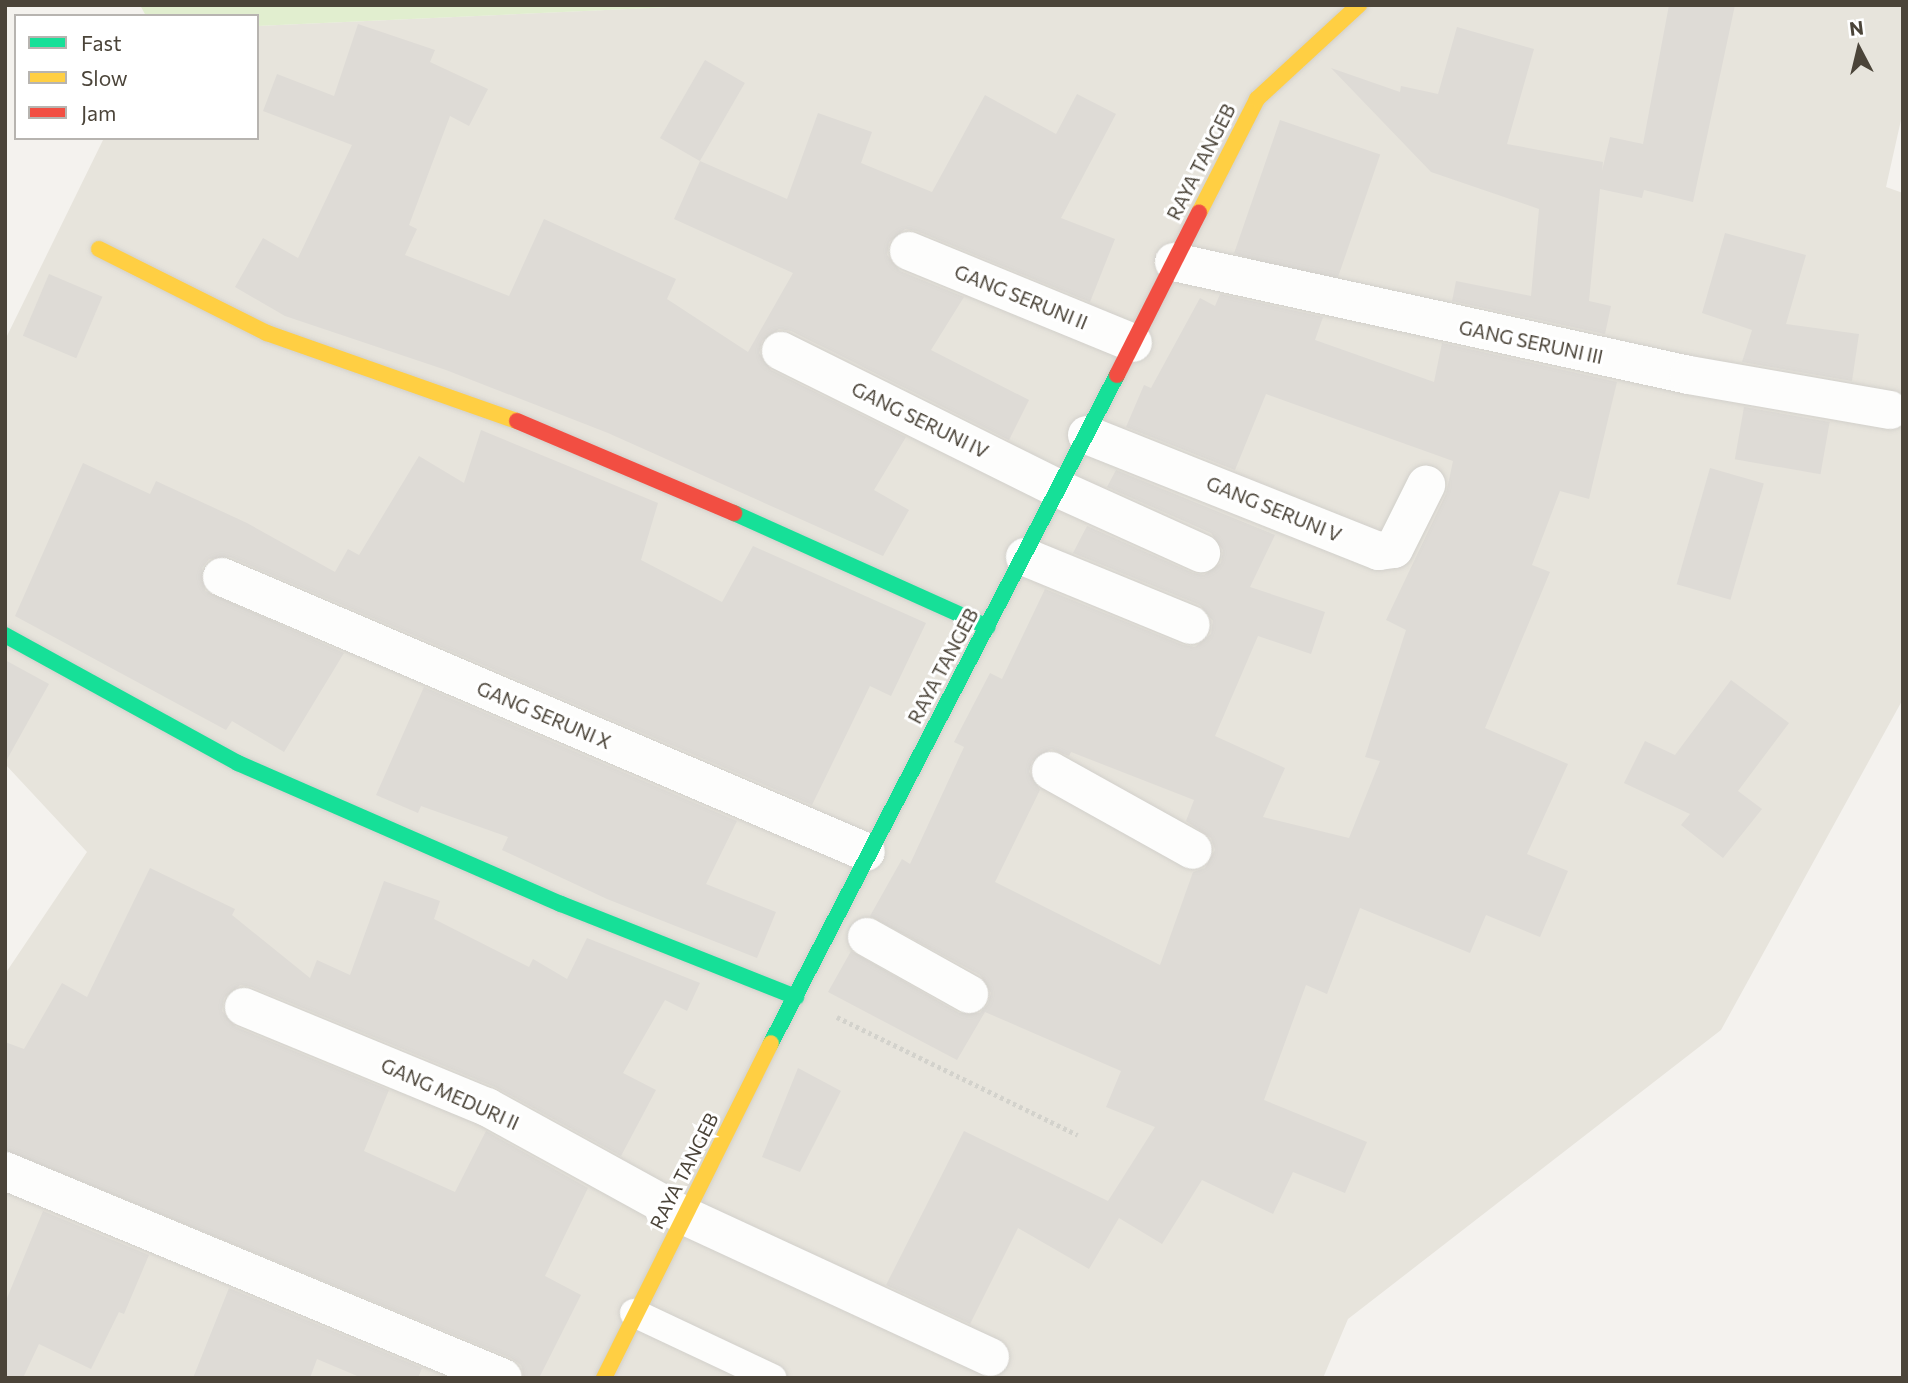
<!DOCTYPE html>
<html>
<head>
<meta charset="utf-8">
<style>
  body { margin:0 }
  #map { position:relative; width:1908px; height:1383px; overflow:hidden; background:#f4f2ee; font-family:Commissioner,sans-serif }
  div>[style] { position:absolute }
  .residential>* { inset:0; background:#e7e4dc }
  .green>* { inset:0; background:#e1eecf }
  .building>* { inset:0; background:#dedbd6; transform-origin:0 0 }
  .path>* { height:4.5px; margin-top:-2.25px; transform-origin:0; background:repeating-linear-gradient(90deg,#d3d2cc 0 3.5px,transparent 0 7px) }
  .roads { filter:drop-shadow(0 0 2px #d2d0cb) drop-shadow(0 0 2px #d2d0cb) }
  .lane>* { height:28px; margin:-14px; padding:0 14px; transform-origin:14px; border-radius:14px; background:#fdfdfc }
  .street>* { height:38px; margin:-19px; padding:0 19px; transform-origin:19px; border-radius:19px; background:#fdfdfc }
  .fast>* { height:16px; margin:-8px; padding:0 8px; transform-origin:8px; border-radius:8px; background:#16e098 }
  .slow>* { height:16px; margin:-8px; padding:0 8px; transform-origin:8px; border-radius:8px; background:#ffcf43 }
  .jam>* { height:16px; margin:-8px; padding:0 8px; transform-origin:8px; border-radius:8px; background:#f24e42 }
  span { translate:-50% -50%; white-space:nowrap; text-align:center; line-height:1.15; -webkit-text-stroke:6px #fff; paint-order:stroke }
  .street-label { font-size:19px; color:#4b4439 }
  .frame { position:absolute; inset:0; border:7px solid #4b4439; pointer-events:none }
  .legend { position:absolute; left:14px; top:14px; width:245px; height:126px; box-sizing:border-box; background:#fff; border:2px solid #b7b4b0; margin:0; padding:9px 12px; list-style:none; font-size:21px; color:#4b4439 }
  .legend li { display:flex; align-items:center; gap:14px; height:35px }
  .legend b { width:35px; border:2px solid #b7b4b0 }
  .north { position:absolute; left:1824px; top:14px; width:70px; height:70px; -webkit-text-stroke:5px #fff; paint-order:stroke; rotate:353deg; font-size:19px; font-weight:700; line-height:28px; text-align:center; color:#4b4439 }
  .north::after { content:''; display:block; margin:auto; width:24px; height:32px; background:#4b4439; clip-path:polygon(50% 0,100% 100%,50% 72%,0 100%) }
</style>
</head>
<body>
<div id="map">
  <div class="residential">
    <div style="clip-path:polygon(715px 5px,1903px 5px,1903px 111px,1886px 187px,1903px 193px,1903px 699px,1721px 1030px,1348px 1319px,1323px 1378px,5px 1378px,5px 974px,87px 852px,5px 764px,5px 340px,104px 138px,257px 138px,257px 26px)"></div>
  </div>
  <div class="green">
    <div style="clip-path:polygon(140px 5px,715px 5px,257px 26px,257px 16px,146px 16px)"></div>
  </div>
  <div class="building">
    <div style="clip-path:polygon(1669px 5px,1735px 5px,1693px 202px,1644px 190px,1642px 198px,1600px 189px,1589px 301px,1611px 306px,1605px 334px,1452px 301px,1456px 281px,1531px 296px,1539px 209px,1431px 172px,1331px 68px,1400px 92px,1401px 86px,1438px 94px,1457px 27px,1534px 49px,1507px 144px,1603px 162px,1602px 171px,1610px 137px,1643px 144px)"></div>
    <div style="clip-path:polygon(358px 24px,435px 50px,430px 62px,488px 89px,469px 126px,450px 116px,409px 225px,417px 229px,405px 255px,509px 296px,544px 219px,676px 279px,667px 299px,748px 352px,793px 273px,674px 219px,700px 161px,787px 199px,818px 113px,872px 132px,861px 163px,932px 192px,985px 95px,1056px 134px,1077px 94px,1116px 114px,1061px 218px,1115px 239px,1090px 302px,917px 231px,905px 229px,889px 242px,887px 255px,900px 271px,964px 297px,931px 350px,1029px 400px,1009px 440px,791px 331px,779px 329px,762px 341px,759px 353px,771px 370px,906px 437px,874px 490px,909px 510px,883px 556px,608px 433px,446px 370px,285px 316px,235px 287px,263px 238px,298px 258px,352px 145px,263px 111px,277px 74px,334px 96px)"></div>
    <div style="left:705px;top:60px;width:46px;height:90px;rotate:30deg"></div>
    <div style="left:1280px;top:120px;width:106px;height:141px;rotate:19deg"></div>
    <div style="clip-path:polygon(1725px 233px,1806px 255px,1786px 324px,1859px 334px,1852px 381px,1742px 362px,1752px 330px,1702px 313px)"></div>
    <div style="left:49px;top:274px;width:58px;height:67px;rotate:23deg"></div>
    <div style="clip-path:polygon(evenodd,1220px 294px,1323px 317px,1315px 340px,1434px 382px,1442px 343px,1617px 382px,1589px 499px,1560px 491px,1532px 565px,1550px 572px,1485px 728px,1568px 764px,1527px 854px,1568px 871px,1540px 937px,1486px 915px,1470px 953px,1360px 908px,1327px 994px,1306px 985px,1264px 1100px,1367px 1142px,1345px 1193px,1293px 1172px,1273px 1214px,1202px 1180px,1162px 1244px,1119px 1218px,1089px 1269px,1018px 1228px,970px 1324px,886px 1285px,964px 1131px,1108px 1201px,1155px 1127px,1106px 1107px,1121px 1071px,985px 1012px,957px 1060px,828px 992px,851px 951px,959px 1013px,980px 1013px,988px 1004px,991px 993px,980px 975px,870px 916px,902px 859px,910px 864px,964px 747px,954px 742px,990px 673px,1002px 679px,1045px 589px,1183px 645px,1195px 647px,1211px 634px,1213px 621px,1200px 605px,1073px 553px,1087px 526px,1193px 573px,1204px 575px,1221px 563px,1223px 550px,1211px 533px,1107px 487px,1116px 470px,1275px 535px,1250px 587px,1325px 612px,1311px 654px,1258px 636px,1215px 736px,1285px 768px,1263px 817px,1349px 838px,1380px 761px,1365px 757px,1406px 630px,1386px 620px,1446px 494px,1453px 461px,1266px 394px,1235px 470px,1126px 427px,1144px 385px,1151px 388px,1200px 298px,1215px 306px,1220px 294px,1051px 749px,1069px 756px,1071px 752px,1194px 800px,1186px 821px,1211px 838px,1215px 850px,1205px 868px,1193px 872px,1160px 965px,995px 882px,1040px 790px,1029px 772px,1032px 761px,1051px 749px)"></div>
    <div style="left:1744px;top:407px;width:87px;height:53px;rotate:10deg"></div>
    <div style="clip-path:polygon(481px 430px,658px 503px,641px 560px,722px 602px,753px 546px,926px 623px,891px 696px,870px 686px,812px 805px,230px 557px,209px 559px,202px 568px,205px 591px,344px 653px,284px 752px,232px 721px,226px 730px,15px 616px,83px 463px,150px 494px,156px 481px,247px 523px,335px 572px,348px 549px,359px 555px,419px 456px,464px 483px)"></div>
    <div style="left:1710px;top:468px;width:56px;height:121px;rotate:16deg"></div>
    <div style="clip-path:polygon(5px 660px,49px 684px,5px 763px)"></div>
    <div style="clip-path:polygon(1731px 680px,1789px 723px,1738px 791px,1762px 809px,1723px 858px,1681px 825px,1690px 814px,1624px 783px,1645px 741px,1675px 755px)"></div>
    <div style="clip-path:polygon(424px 687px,737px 821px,706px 884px,776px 912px,757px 958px,607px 899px,502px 850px,508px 837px,421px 806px,418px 813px,376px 795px)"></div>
    <div style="clip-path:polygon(150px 868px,235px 909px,232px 915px,310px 978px,317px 960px,350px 975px,384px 881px,440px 901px,434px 919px,529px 967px,533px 959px,567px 979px,587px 938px,700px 983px,687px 1011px,665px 1000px,623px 1073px,656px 1090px,621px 1156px,495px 1087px,252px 987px,240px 985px,224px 998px,222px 1011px,236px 1027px,389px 1090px,364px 1151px,455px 1192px,486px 1131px,588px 1188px,545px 1276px,581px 1295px,539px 1378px,524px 1377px,521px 1365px,511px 1358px,5px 1150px,5px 1042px,24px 1049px,62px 983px,87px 997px)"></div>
    <div style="clip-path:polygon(798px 1068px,841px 1091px,800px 1172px,762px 1157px)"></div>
    <div style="clip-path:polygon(43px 1211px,149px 1255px,124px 1314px,119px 1312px,91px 1369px,39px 1344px,23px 1378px,5px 1378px,5px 1303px)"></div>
    <div style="clip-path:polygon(229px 1288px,422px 1368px,418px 1378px,362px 1378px,317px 1359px,310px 1378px,193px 1378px)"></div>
  </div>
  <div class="path">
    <div style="left:837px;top:1017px;width:268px;rotate:26.1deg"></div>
  </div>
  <div class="roads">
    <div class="lane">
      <div style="left:634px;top:1313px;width:153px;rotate:25.2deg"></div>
    </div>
    <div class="street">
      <div style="left:909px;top:251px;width:242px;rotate:22.3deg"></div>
      <div style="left:1174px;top:262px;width:527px;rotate:12.38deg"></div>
      <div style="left:1689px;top:375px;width:204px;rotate:9.9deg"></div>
      <div style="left:781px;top:351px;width:310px;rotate:26.4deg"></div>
      <div style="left:1059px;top:489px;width:156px;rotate:24.3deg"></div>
      <div style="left:1087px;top:435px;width:314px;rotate:21.7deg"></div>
      <div style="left:1379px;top:551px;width:15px;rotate:-8deg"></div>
      <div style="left:1394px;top:549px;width:72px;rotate:-63.4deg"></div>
      <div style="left:1025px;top:557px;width:179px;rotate:22.3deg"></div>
      <div style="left:222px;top:577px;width:700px;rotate:23.12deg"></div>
      <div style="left:1051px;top:771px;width:162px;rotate:29.1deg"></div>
      <div style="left:867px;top:937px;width:117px;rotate:29.2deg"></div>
      <div style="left:244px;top:1007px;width:263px;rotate:22.4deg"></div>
      <div style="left:487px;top:1107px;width:226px;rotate:28.8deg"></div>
      <div style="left:685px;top:1216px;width:336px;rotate:24.8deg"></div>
      <div style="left:5px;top:1171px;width:539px;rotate:22.57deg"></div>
    </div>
    <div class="fast">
      <div style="left:734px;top:513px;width:278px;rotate:24.2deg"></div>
      <div style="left:5px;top:635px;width:266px;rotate:28.8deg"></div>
      <div style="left:238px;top:763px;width:352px;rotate:23.6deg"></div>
      <div style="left:561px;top:904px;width:253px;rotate:21.6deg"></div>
      <div style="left:771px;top:1043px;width:752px;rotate:-62.62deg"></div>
    </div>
    <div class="slow">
      <div style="left:1199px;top:213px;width:128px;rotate:-63deg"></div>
      <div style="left:1257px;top:99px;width:139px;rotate:-42.7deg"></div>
      <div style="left:99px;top:249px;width:188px;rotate:26.6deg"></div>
      <div style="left:267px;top:333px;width:265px;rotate:19.4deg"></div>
      <div style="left:604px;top:1378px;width:374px;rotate:-63.5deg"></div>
    </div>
    <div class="jam">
      <div style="left:1117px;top:375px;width:182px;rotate:-63.2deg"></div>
      <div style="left:517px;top:421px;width:236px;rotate:23deg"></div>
    </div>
  </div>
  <div class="street-label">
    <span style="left:1201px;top:162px;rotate:-63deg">RAYA TANGEB</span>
    <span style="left:1021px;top:297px;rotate:22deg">GANG SERUNI II</span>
    <span style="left:1531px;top:342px;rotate:12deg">GANG SERUNI III</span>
    <span style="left:920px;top:420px;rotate:26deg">GANG SERUNI IV</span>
    <span style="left:1274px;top:509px;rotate:22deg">GANG SERUNI V</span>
    <span style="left:943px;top:666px;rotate:-62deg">RAYA TANGEB</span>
    <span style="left:544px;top:715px;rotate:23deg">GANG SERUNI X</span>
    <span style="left:450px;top:1094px;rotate:24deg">GANG MEDURI II</span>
    <span style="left:684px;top:1171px;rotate:-63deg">RAYA TANGEB</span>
  </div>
  <div class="frame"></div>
  <ul class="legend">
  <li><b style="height:9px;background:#16e098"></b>Fast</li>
  <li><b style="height:9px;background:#ffcf43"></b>Slow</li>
  <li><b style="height:9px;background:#f24e42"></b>Jam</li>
  </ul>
  <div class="north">N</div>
</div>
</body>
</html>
